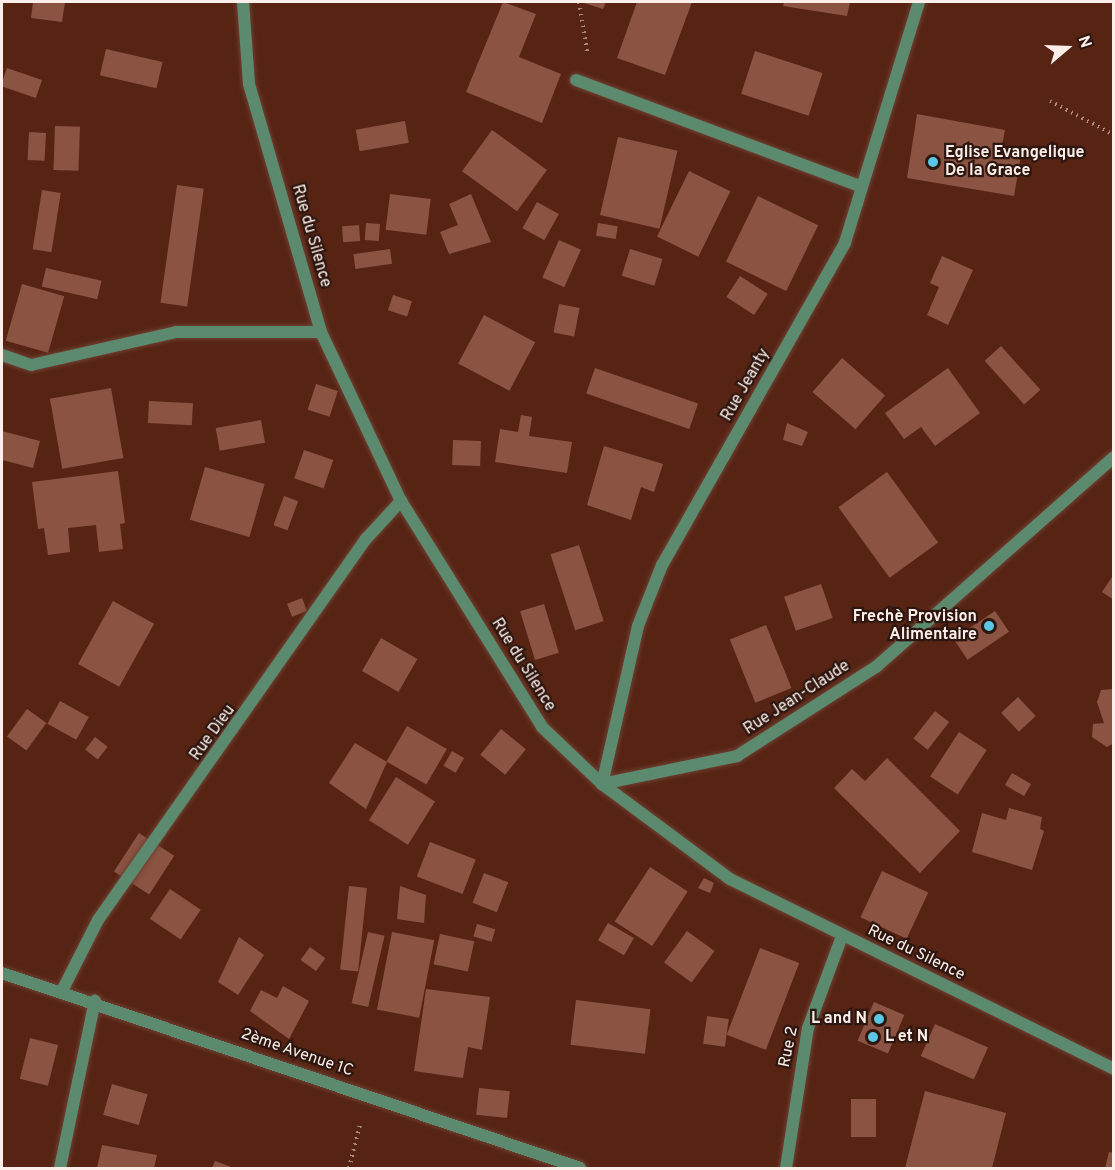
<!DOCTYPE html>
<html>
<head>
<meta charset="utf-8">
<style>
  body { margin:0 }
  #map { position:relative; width:1115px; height:1170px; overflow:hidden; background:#572414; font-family:Overpass,sans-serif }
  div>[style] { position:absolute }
  .building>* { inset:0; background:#8b5342; transform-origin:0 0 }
  .path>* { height:4px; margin-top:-2px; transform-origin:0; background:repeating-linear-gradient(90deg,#ab8b80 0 1.5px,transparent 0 6px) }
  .roads { filter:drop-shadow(0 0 2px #6e4032) drop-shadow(0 0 2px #6e4032) }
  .street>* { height:12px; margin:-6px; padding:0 6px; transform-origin:6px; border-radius:6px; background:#5b8a6f }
  .dots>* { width:16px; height:16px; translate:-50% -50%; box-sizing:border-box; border:3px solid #2d160f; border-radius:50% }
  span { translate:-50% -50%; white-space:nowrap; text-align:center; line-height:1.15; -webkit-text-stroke:4.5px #2d160f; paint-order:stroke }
  .poi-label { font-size:16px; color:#fcefea; font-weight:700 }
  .left { translate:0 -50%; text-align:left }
  .right { translate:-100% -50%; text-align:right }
  .street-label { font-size:16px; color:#fcefea }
  .frame { position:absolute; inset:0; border:3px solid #fcefea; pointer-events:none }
  .north { position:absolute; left:1037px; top:18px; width:60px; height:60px; -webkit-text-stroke:4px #2d160f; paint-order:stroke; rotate:71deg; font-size:16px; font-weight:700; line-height:24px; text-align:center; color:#fcefea }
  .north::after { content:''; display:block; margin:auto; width:21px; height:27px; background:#fcefea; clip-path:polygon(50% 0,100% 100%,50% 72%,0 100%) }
</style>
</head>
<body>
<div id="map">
  <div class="building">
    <div style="clip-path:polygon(33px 2px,65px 2px,62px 22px,31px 18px)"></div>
    <div style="clip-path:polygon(503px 2px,536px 14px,519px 57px,561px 74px,542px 123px,466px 92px)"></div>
    <div style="clip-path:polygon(581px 2px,606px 2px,603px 9px)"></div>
    <div style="clip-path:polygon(637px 2px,692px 2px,665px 75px,617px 58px)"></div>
    <div style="clip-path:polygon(784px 2px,850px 2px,847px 16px,783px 6px)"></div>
    <div style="left:106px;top:49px;width:58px;height:27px;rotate:13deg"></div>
    <div style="left:755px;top:51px;width:71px;height:45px;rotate:18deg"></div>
    <div style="left:7px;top:68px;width:37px;height:19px;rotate:19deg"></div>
    <div style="clip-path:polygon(917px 114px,1005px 130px,1001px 151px,1021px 155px,1014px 196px,907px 178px)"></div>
    <div style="left:405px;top:121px;width:22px;height:50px;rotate:80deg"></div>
    <div style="left:55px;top:126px;width:25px;height:44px;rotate:2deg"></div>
    <div style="left:492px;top:130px;width:68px;height:51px;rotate:36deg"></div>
    <div style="left:29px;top:132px;width:17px;height:28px;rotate:3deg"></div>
    <div style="left:618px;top:137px;width:61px;height:80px;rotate:13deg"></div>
    <div style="left:689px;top:171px;width:46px;height:73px;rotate:26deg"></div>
    <div style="left:177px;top:185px;width:27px;height:119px;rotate:8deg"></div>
    <div style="left:42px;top:190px;width:19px;height:60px;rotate:9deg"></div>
    <div style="left:390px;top:194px;width:41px;height:36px;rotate:7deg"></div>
    <div style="clip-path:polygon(471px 194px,491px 242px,449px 254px,440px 232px,458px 225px,449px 204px)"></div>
    <div style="left:758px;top:196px;width:67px;height:73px;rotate:26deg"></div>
    <div style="left:537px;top:202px;width:25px;height:30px;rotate:29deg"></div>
    <div style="left:366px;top:223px;width:14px;height:17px;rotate:4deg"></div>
    <div style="left:598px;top:223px;width:20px;height:13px;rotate:9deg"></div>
    <div style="left:359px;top:225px;width:16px;height:17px;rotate:86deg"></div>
    <div style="left:559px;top:240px;width:24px;height:41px;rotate:24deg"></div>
    <div style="left:390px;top:249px;width:15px;height:37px;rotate:82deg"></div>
    <div style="left:630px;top:249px;width:34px;height:28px;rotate:17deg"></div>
    <div style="clip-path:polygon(942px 256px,973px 270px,948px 325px,927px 315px,939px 287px,930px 283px)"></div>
    <div style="left:46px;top:268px;width:57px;height:19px;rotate:13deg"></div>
    <div style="left:740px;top:276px;width:33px;height:25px;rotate:33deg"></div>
    <div style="left:22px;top:284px;width:44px;height:59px;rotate:16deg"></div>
    <div style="left:393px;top:295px;width:20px;height:16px;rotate:18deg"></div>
    <div style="left:559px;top:304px;width:21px;height:29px;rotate:11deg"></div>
    <div style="left:484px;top:315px;width:58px;height:55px;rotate:28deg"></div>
    <div style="left:1001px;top:346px;width:59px;height:22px;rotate:48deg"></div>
    <div style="left:842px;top:358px;width:57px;height:45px;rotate:41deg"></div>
    <div style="left:595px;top:368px;width:109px;height:27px;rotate:19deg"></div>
    <div style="clip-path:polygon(948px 368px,980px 413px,935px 446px,921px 427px,904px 439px,885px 413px)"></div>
    <div style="left:316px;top:384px;width:23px;height:27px;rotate:18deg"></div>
    <div style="left:111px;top:388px;width:71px;height:62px;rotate:80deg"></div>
    <div style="left:149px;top:401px;width:44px;height:22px;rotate:3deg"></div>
    <div style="clip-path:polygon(521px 415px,532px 417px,529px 436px,572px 442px,567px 473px,495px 462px,500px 429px,518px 432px)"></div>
    <div style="left:261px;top:420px;width:23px;height:46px;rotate:80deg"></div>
    <div style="clip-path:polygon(787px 423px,808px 432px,802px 446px,783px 440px)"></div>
    <div style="clip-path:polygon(2px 431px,40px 441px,33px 468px,2px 460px)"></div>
    <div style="left:453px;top:440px;width:28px;height:25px;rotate:2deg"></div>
    <div style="clip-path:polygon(604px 446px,663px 464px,654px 492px,641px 487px,631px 520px,587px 505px)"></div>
    <div style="left:304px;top:450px;width:31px;height:30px;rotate:19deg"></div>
    <div style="left:205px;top:467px;width:62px;height:55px;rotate:16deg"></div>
    <div style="clip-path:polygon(118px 471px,125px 523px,120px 524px,123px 549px,99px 552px,96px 525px,68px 528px,70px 552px,48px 555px,44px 528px,38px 529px,32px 482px)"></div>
    <div style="left:887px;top:472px;width:87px;height:60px;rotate:54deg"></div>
    <div style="left:284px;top:496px;width:15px;height:31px;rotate:20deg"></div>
    <div style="left:579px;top:545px;width:80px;height:30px;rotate:72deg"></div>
    <div style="clip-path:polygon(1114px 574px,1114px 600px,1102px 592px)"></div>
    <div style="left:821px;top:584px;width:36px;height:39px;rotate:71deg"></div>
    <div style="left:302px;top:598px;width:14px;height:16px;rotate:69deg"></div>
    <div style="left:113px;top:601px;width:47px;height:72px;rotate:29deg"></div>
    <div style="left:544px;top:604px;width:51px;height:25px;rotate:73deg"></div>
    <div style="left:995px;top:611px;width:25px;height:50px;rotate:56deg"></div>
    <div style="left:766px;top:625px;width:68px;height:39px;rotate:68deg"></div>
    <div style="left:381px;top:638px;width:42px;height:38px;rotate:30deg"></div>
    <div style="clip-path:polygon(1114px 689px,1114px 743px,1107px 747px,1092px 737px,1093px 724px,1104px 723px,1097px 702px,1101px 690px)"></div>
    <div style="left:1018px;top:697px;width:26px;height:23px;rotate:47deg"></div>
    <div style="left:60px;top:701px;width:33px;height:26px;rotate:29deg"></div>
    <div style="left:27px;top:709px;width:24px;height:34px;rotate:36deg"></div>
    <div style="left:935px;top:711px;width:18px;height:35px;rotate:38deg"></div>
    <div style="left:407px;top:726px;width:46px;height:41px;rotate:30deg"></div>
    <div style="left:501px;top:729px;width:32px;height:33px;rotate:39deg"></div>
    <div style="left:959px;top:732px;width:33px;height:53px;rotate:33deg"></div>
    <div style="left:95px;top:737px;width:16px;height:16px;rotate:38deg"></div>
    <div style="clip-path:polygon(355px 743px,387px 762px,366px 809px,329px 783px)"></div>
    <div style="left:452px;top:751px;width:14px;height:17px;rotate:30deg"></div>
    <div style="clip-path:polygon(887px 758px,960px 831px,920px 873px,834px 788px,852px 769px,865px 781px)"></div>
    <div style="left:1012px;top:773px;width:22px;height:14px;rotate:30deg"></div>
    <div style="left:396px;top:777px;width:46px;height:51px;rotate:32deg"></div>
    <div style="clip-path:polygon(1009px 808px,1042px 817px,1040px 829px,1044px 831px,1032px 870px,972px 852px,982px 813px,1006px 820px)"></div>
    <div style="left:139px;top:833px;width:42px;height:46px;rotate:33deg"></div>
    <div style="left:430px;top:842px;width:49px;height:37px;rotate:21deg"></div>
    <div style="left:650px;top:867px;width:45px;height:65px;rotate:33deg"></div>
    <div style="left:882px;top:871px;width:51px;height:51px;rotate:25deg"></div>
    <div style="left:484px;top:873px;width:26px;height:32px;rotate:21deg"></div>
    <div style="clip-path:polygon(704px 878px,714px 883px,710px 893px,698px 888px)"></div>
    <div style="left:349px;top:886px;width:18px;height:84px;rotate:6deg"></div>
    <div style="clip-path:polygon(400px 886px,426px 895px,424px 923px,397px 919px)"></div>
    <div style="left:170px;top:889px;width:37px;height:36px;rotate:34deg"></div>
    <div style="left:608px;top:923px;width:30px;height:20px;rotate:30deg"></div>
    <div style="left:477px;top:924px;width:19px;height:13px;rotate:16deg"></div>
    <div style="left:687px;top:931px;width:34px;height:39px;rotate:36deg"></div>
    <div style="left:368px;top:932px;width:17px;height:73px;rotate:13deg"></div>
    <div style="left:392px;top:932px;width:43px;height:79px;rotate:11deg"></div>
    <div style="left:440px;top:934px;width:35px;height:31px;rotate:12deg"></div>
    <div style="clip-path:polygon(239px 937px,264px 955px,238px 995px,218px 982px)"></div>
    <div style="left:310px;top:947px;width:19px;height:16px;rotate:36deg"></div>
    <div style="left:760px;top:948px;width:42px;height:93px;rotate:21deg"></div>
    <div style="clip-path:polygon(283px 986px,309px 1001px,289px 1039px,250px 1011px,261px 990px,277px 998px)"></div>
    <div style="clip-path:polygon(426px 989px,490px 997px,482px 1050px,468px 1047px,463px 1078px,414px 1071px)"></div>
    <div style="left:576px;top:1000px;width:75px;height:45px;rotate:7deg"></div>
    <div style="left:874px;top:1002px;width:33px;height:42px;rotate:23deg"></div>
    <div style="left:707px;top:1016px;width:22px;height:28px;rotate:8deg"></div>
    <div style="left:935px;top:1024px;width:58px;height:35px;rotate:24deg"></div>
    <div style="left:30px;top:1038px;width:29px;height:42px;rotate:14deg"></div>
    <div style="left:112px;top:1084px;width:37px;height:32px;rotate:16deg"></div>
    <div style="left:479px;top:1088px;width:31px;height:27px;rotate:6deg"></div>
    <div style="clip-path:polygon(925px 1091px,1006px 1113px,992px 1168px,905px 1168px)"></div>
    <div style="left:851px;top:1099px;width:25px;height:38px"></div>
    <div style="clip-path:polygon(102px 1145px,157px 1155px,154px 1168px,97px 1168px)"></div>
    <div style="clip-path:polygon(1109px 1152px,1114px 1153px,1114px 1168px,1105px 1168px)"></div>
    <div style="clip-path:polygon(215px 1161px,234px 1168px,212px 1168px)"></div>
  </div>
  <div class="path">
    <div style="left:579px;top:2px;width:50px;rotate:80.7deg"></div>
    <div style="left:1050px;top:101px;width:72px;rotate:28deg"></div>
    <div style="left:349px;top:1168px;width:44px;rotate:-75.7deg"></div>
  </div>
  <div class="roads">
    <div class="street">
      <div style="left:243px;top:2px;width:82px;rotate:85.8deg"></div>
      <div style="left:249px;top:84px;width:258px;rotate:73.8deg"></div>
      <div style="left:321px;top:332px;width:187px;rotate:64.7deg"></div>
      <div style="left:401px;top:501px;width:266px;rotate:58deg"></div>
      <div style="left:542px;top:727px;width:83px;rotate:43.5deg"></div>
      <div style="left:602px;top:784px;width:159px;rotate:36.6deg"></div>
      <div style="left:730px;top:879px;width:428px;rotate:26.3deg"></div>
      <div style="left:919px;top:2px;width:252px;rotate:107.1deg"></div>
      <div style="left:845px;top:243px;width:370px;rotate:119.6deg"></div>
      <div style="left:662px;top:565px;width:66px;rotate:111.5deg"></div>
      <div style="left:638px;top:626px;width:162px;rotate:102.8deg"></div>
      <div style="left:602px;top:784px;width:138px;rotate:-11.7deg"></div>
      <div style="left:737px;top:756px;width:166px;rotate:-32.7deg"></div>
      <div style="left:877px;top:666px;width:316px;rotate:-41.4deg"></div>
      <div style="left:576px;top:80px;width:305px;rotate:20.5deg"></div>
      <div style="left:2px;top:355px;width:31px;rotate:19deg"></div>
      <div style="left:31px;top:365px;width:149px;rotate:-12.8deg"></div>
      <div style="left:176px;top:332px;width:145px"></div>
      <div style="left:2px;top:973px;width:610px;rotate:18.64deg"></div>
      <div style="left:62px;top:991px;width:80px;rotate:-63.1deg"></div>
      <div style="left:98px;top:920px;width:466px;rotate:-54.9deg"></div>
      <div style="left:366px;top:539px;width:52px;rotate:-47.4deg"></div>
      <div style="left:60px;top:1168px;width:171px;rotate:-78.2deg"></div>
      <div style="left:786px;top:1168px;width:142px;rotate:-81.1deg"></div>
      <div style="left:808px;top:1028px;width:98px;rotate:-69.7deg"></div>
    </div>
  </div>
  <div class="dots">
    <div style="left:933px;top:162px;background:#5ac8e5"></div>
    <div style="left:989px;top:626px;background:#5ac8e5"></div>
    <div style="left:879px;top:1019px;background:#5ac8e5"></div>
    <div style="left:873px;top:1037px;background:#5ac8e5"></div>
  </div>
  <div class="poi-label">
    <span class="left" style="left:945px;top:162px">Eglise Evangelique<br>De la Grace</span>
    <span class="right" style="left:977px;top:626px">Frechè Provision<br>Alimentaire</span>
    <span class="right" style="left:867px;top:1019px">L and N</span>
    <span class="left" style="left:885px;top:1037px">L et N</span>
  </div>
  <div class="street-label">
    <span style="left:311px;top:236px;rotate:74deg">Rue du Silence</span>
    <span style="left:746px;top:385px;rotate:-60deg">Rue Jeanty</span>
    <span style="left:523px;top:665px;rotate:58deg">Rue du Silence</span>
    <span style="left:797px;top:698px;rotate:-33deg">Rue Jean-Claude</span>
    <span style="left:213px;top:733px;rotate:-54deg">Rue Dieu</span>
    <span style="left:916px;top:953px;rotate:26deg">Rue du Silence</span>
    <span style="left:789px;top:1047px;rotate:-78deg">Rue 2</span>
    <span style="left:297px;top:1053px;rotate:19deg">2ème Avenue 1C</span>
  </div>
  <div class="frame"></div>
  <div class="north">N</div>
</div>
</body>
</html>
